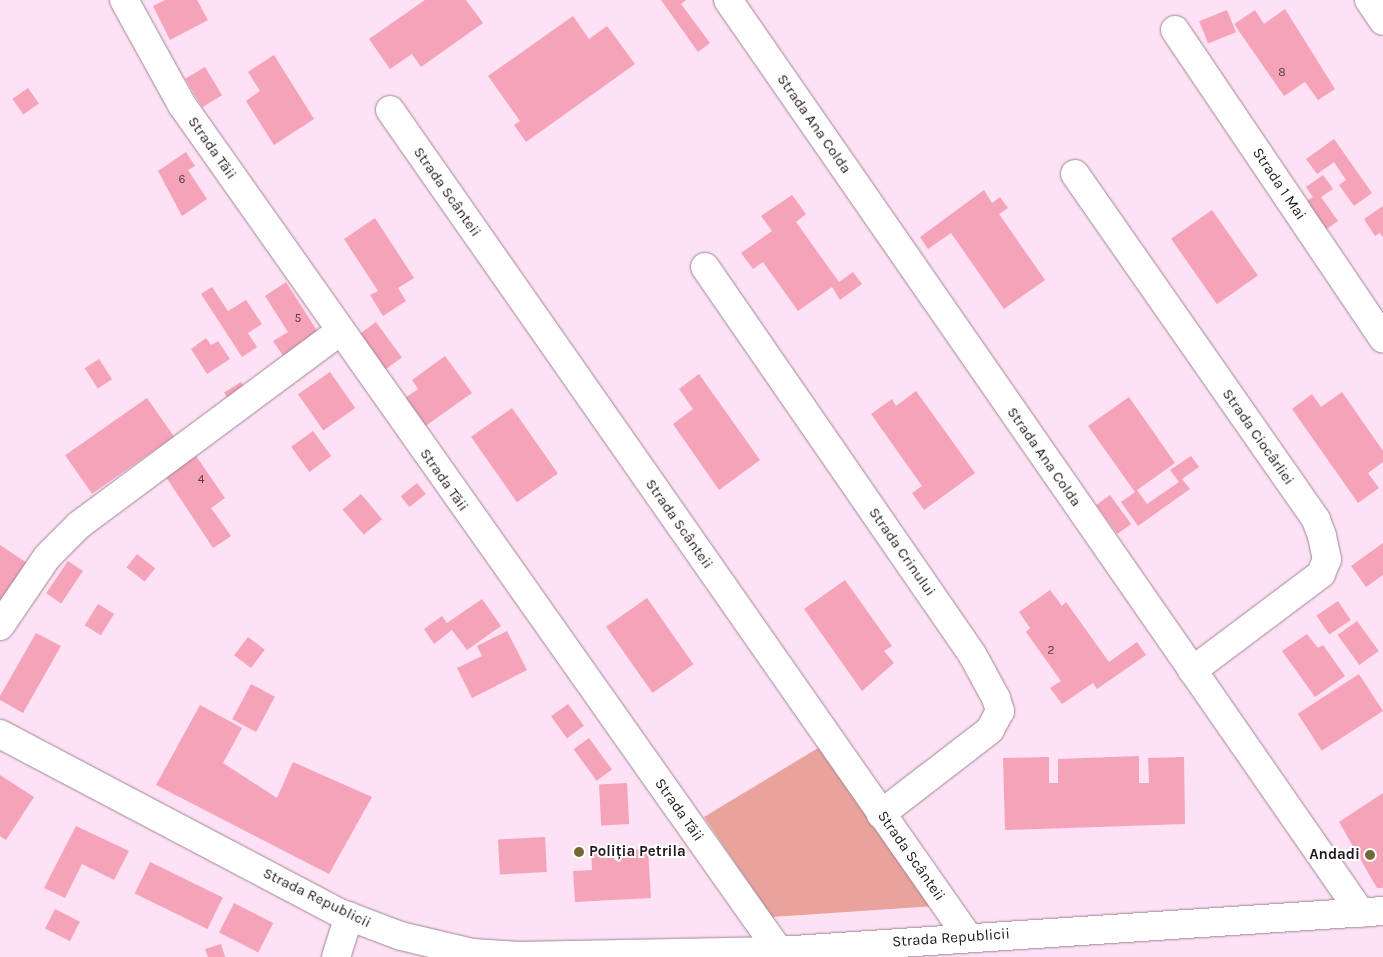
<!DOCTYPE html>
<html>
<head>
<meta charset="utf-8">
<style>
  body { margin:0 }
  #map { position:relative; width:1383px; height:957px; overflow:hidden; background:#fee1f4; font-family:Karla,sans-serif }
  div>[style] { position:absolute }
  .green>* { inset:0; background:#e9a39c }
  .building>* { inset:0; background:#f4a3b9; transform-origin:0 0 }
  .roads { filter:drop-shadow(0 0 1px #9f8496) drop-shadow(0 0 1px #9f8496) }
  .minor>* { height:28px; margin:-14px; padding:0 14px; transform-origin:14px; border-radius:14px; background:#fff }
  .secondary>* { height:28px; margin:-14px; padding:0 14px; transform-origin:14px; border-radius:14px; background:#fff }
  .dots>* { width:14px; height:14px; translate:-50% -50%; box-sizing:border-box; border:2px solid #fff; border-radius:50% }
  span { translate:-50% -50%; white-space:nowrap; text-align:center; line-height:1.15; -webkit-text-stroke:4px #fff; paint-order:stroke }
  .number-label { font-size:12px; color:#573b46 }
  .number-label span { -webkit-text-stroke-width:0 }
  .street-label { font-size:15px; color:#23181f }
  .poi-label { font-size:15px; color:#23181f; font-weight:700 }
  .left { translate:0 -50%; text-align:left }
  .right { translate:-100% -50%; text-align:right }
</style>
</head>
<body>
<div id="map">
  <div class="green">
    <div style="clip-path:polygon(823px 745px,935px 906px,772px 917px,704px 817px)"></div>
  </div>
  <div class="building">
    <div style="clip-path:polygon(165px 0,197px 0,208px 20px,170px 40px,153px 6px)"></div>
    <div style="clip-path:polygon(425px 0,466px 0,483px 23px,421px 67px,412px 54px,390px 69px,369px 39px)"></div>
    <div style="clip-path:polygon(661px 0,686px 0,681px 4px,710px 43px,698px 52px)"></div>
    <div style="clip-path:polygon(1285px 9px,1335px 89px,1318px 100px,1305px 82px,1284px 96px,1234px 24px,1255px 10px,1264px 24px)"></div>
    <div style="left:1227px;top:10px;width:24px;height:30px;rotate:68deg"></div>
    <div style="clip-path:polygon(573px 16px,589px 39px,607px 26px,635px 64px,526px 142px,514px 125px,520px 121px,488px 76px)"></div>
    <div style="clip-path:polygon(274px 55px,314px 119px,274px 145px,246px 101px,260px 91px,248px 72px)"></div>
    <div style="left:205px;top:67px;width:33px;height:23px;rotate:59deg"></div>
    <div style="left:28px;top:88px;width:19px;height:19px;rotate:55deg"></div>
    <div style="clip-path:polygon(1334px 139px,1372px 193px,1354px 206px,1339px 185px,1346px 180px,1334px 162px,1317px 174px,1306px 159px)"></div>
    <div style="clip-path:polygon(186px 152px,195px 166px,188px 170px,207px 199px,182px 216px,158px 171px)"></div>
    <div style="clip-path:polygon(1323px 175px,1333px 189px,1321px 197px,1338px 221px,1324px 231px,1304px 203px,1313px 197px,1306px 187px)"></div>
    <div style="clip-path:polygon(984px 190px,992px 203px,1000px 197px,1008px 208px,999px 214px,1045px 280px,1004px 309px,951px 233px,928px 249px,920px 237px)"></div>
    <div style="clip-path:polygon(792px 195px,806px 214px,796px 222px,839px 282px,853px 272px,862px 284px,840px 300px,832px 287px,798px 311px,763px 262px,753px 269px,741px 253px,772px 231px,761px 216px)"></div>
    <div style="clip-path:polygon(1383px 206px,1383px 237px,1380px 233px,1375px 236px,1364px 219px)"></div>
    <div style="left:1212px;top:210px;width:80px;height:50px;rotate:55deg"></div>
    <div style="clip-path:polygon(375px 218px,414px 278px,398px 288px,406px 301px,383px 316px,370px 295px,378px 291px,344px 239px)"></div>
    <div style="clip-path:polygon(286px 282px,321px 337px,286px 360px,273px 341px,288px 332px,265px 296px)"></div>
    <div style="clip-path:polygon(212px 287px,228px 311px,246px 300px,262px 324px,248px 333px,257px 347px,242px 357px,201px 294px)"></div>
    <div style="left:376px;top:322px;width:44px;height:23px;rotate:54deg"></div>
    <div style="clip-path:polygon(206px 338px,211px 345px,218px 341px,230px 359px,207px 374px,191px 349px)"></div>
    <div style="clip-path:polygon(445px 356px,472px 393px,424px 427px,404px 399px,418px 389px,412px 380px)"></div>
    <div style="left:99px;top:359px;width:24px;height:17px;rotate:57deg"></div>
    <div style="left:330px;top:372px;width:44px;height:39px;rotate:55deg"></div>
    <div style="clip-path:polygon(699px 374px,760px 460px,719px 490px,673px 424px,693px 409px,679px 389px)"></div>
    <div style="left:241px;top:382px;width:9px;height:20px;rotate:58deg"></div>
    <div style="clip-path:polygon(916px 391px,975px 473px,924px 510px,912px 493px,922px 486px,871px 414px,892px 399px,896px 406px)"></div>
    <div style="clip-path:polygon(1342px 392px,1383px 451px,1383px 462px,1368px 473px,1379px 488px,1358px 503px,1292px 409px,1312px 394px,1321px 407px)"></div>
    <div style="clip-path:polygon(1129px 397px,1175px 463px,1137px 490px,1147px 504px,1179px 482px,1170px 470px,1191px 456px,1199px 467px,1182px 479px,1190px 489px,1138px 526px,1121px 502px,1135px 492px,1088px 426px)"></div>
    <div style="left:147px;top:398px;width:47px;height:100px;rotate:55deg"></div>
    <div style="left:512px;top:408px;width:80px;height:50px;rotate:55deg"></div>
    <div style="left:313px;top:431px;width:31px;height:27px;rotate:54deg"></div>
    <div style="clip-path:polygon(196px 456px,225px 498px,211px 508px,231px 536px,213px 548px,166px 477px)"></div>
    <div style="left:417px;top:483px;width:14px;height:21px;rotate:51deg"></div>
    <div style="left:361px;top:494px;width:33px;height:24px;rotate:50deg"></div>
    <div style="left:1110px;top:495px;width:36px;height:17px;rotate:54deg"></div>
    <div style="clip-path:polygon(1383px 543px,1383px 575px,1366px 587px,1351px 566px)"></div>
    <div style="clip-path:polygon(0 545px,27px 563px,0 603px)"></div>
    <div style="left:137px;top:554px;width:23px;height:17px;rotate:38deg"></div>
    <div style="left:68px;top:561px;width:18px;height:39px;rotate:34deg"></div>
    <div style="clip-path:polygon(845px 580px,892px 646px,884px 651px,894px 663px,862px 691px,804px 609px)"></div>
    <div style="clip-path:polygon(1050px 590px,1062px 606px,1066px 602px,1109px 662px,1137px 642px,1146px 655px,1097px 689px,1093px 683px,1062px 704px,1050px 688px,1061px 681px,1026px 632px,1030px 628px,1019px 612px)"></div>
    <div style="left:647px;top:598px;width:81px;height:50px;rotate:55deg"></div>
    <div style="clip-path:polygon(482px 599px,501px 626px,467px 650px,452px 630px,434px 644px,424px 629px,442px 616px,447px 623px)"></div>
    <div style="left:1338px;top:601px;width:23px;height:26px;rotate:56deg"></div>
    <div style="left:98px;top:604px;width:19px;height:25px;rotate:32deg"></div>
    <div style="left:1357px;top:621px;width:37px;height:24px;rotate:54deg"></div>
    <div style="clip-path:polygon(507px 631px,527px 670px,472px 698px,457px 668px,482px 656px,477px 646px)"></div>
    <div style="clip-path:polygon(36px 633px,61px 646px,23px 713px,0 700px,0 696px)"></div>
    <div style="clip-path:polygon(1307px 634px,1318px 648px,1323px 645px,1345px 676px,1315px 697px,1282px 651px)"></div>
    <div style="left:248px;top:637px;width:21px;height:23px;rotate:37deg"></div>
    <div style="left:1359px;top:674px;width:44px;height:73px;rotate:57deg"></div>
    <div style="left:251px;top:684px;width:27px;height:40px;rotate:28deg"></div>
    <div style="left:568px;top:704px;width:27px;height:21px;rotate:54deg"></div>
    <div style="clip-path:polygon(200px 705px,242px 728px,223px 763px,277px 798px,293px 762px,372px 797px,329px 874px,156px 785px)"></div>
    <div style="left:589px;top:738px;width:39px;height:19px;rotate:54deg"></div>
    <div style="clip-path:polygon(1139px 756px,1139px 783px,1149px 783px,1148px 758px,1184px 757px,1185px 824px,1005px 830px,1003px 758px,1049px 757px,1049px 783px,1058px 783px,1058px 759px)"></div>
    <div style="clip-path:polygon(0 775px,34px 797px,6px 840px,0 836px)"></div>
    <div style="left:627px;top:783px;width:41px;height:28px;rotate:87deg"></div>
    <div style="clip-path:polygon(1383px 793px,1383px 888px,1377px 888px,1339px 822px)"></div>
    <div style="clip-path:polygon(76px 826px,129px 851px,114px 880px,82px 864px,65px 898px,44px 888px)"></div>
    <div style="left:545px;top:837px;width:35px;height:47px;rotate:87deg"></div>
    <div style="clip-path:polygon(648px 849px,651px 898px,575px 902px,573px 871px,592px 870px,591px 852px)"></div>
    <div style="left:150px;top:862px;width:81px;height:35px;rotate:26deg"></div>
    <div style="left:234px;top:903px;width:44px;height:33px;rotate:27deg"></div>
    <div style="left:55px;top:909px;width:28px;height:22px;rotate:27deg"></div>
    <div style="clip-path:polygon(221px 944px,225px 957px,208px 957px,205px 949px)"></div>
  </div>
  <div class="roads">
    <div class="minor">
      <div style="left:124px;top:0;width:120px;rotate:61.1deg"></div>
      <div style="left:182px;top:105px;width:1035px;rotate:54.79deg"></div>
      <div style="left:728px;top:0;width:1111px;rotate:55.27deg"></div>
      <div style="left:1369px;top:0;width:25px;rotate:56deg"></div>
      <div style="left:1175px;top:30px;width:372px;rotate:56deg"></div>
      <div style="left:390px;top:110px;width:1009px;rotate:55.05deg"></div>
      <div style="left:1075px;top:174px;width:422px;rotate:55.1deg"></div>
      <div style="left:1316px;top:520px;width:17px;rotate:69deg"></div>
      <div style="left:1322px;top:536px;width:24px;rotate:78deg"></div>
      <div style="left:1327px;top:559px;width:16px;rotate:112deg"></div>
      <div style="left:1321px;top:574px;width:161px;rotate:143.1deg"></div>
      <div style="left:705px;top:267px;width:470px;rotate:55.4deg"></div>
      <div style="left:972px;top:654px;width:50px;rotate:61.4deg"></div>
      <div style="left:996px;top:698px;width:14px;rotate:73deg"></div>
      <div style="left:1000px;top:711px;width:21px;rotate:118deg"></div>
      <div style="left:990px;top:730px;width:138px;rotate:142.4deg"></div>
      <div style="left:0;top:626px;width:83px;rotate:-55.7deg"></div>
      <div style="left:47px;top:557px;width:45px;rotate:-45deg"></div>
      <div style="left:79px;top:525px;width:324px;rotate:-36.6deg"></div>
      <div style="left:336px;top:957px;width:43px;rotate:-72.4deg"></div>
    </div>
    <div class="secondary">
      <div style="left:0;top:734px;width:384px;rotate:27.8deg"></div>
      <div style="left:340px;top:913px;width:65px;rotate:20.7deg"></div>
      <div style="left:401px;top:936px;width:74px;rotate:13.3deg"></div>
      <div style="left:473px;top:953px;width:46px;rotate:3.7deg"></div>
      <div style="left:519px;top:956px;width:260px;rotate:-1.1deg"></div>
      <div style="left:779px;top:951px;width:605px;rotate:-3.79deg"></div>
    </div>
  </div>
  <div class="dots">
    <div style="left:579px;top:852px;background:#756734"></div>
    <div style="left:1370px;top:855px;background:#756734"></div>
  </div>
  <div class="number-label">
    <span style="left:1282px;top:73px">8</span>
    <span style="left:182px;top:180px">6</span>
    <span style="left:298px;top:319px">5</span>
    <span style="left:201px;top:480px">4</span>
    <span style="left:1051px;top:651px">2</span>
  </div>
  <div class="street-label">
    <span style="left:814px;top:124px;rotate:55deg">Strada Ana Colda</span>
    <span style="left:212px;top:148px;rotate:55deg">Strada Tăii</span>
    <span style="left:1279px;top:184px;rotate:56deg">Strada 1 Mai</span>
    <span style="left:447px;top:192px;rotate:55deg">Strada Scânteii</span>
    <span style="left:1258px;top:437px;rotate:55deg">Strada Ciocârliei</span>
    <span style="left:1044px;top:457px;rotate:55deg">Strada Ana Colda</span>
    <span style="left:444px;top:480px;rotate:55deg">Strada Tăii</span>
    <span style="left:679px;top:524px;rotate:55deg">Strada Scânteii</span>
    <span style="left:902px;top:552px;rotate:55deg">Strada Crinului</span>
    <span style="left:679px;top:810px;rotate:55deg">Strada Tăii</span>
    <span style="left:911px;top:856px;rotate:55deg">Strada Scânteii</span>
    <span style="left:317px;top:898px;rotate:26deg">Strada Republicii</span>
    <span style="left:951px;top:938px;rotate:-4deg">Strada Republicii</span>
  </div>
  <div class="poi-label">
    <span class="left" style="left:589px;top:852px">Poliția Petrila</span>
    <span class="right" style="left:1360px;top:855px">Andadi</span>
  </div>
</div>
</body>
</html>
